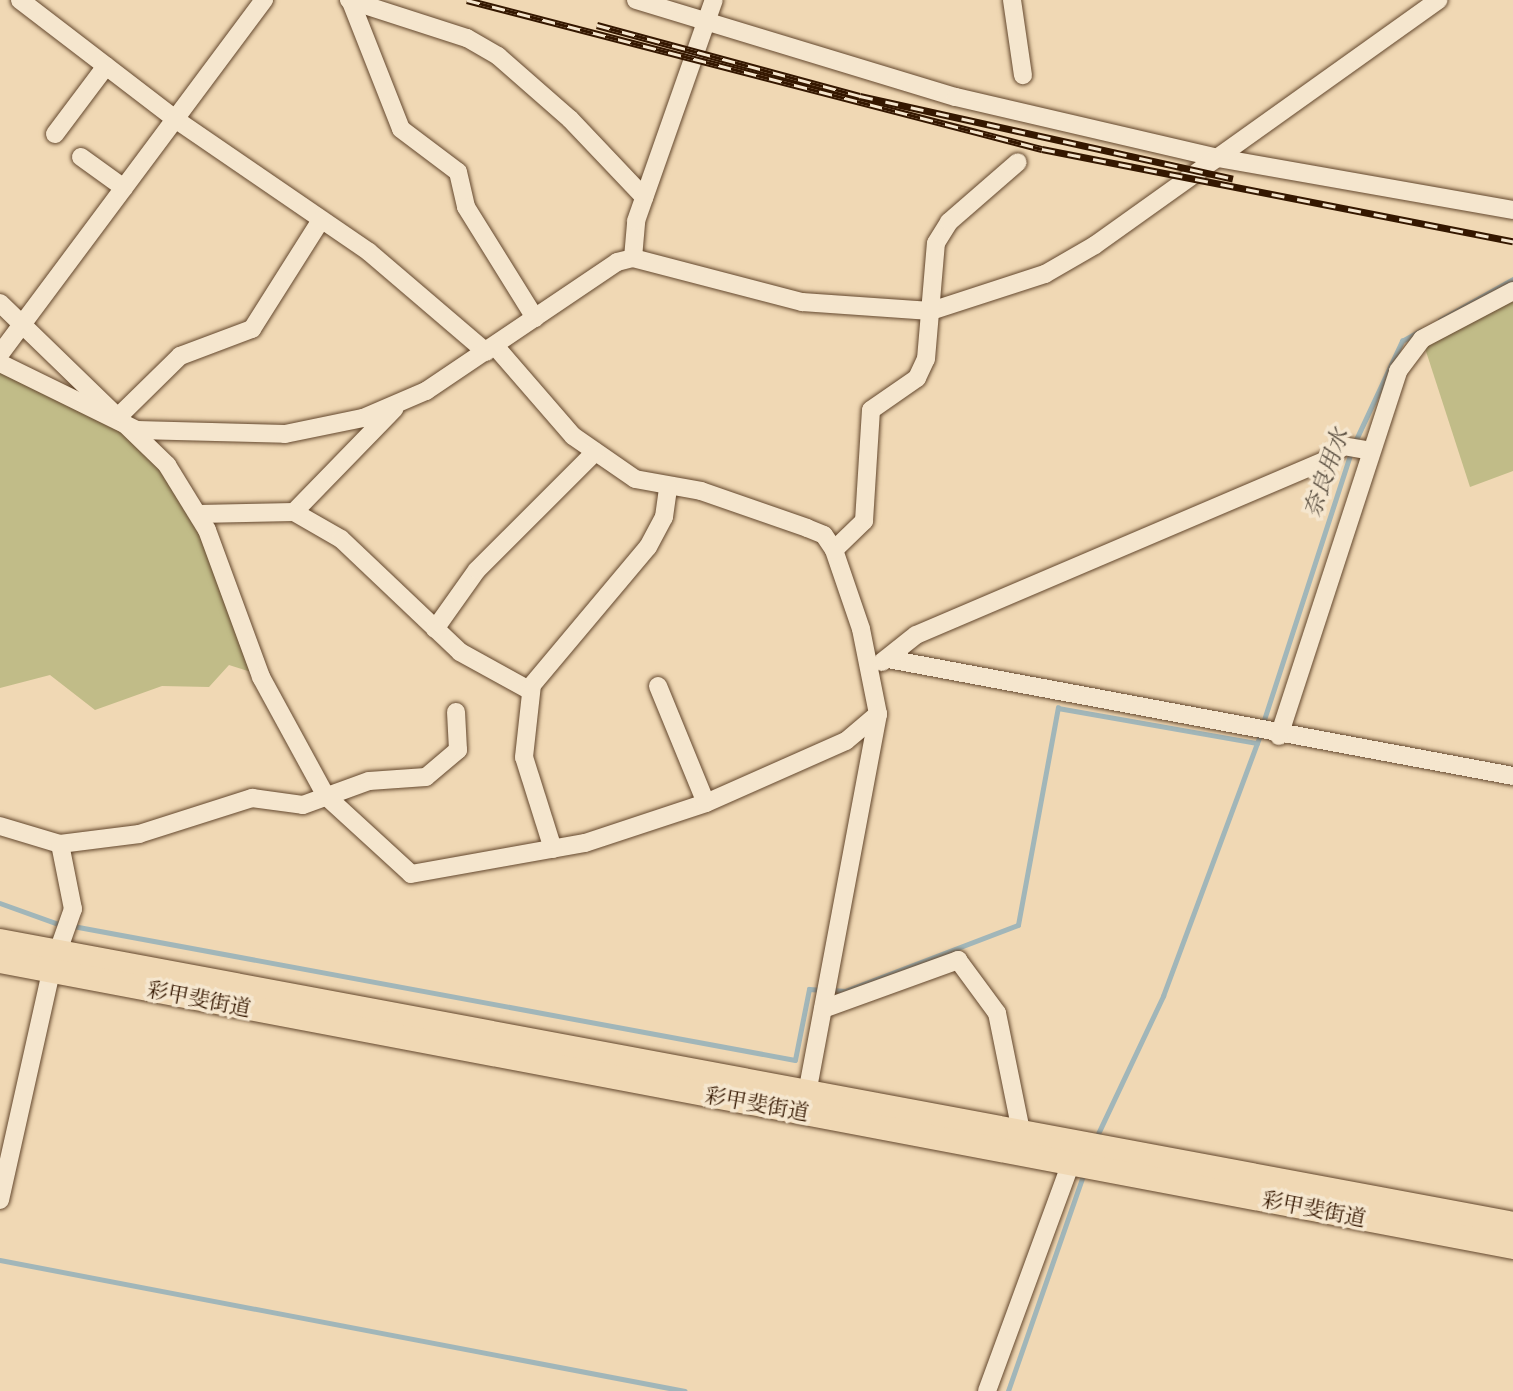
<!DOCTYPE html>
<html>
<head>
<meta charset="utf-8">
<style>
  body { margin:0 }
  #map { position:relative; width:1513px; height:1391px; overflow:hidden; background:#f0d8b4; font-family:"IM FELL Great Primer","Noto Serif JP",serif }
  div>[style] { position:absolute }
  .green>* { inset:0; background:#c1bc88 }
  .stream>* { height:4.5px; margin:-2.25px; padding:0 2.25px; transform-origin:2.25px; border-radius:2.25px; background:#a1b6b9 }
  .roads { filter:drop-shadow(0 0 2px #63472d) drop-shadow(0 0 2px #63472d) }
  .minor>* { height:18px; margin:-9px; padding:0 9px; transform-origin:9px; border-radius:9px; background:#f5e6ce }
  .highway>* { height:24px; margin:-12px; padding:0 12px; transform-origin:12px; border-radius:12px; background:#f0d8b4 }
  .rail>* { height:7px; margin-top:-3.5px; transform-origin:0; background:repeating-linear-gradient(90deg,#f5e6ce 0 13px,#341700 0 26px); box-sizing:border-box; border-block:2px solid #341700 }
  span { translate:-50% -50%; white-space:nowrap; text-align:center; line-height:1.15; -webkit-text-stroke:7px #f5e6ce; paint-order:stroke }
  .street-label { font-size:21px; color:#341700 }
  .water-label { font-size:23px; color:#5a4f41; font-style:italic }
</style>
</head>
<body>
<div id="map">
  <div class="green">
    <div style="clip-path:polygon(1513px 291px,1513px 471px,1470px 487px,1422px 339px)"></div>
    <div style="clip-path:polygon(0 365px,134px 430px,202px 537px,251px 672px,229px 665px,209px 687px,162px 686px,95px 710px,50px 675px,0 688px)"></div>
  </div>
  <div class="stream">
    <div style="left:1440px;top:320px;width:84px;rotate:-29.3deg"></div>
    <div style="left:1354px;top:444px;width:114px;rotate:-65deg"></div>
    <div style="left:1402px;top:341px;width:21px;rotate:-29deg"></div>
    <div style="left:1263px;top:723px;width:285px;rotate:-72deg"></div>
    <div style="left:0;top:903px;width:65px;rotate:19.8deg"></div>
    <div style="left:73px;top:926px;width:734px;rotate:10.51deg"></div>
    <div style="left:795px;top:1060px;width:72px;rotate:-78.8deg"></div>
    <div style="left:809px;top:989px;width:14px;rotate:4deg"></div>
    <div style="left:832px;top:990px;width:13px;rotate:4deg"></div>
    <div style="left:845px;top:991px;width:185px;rotate:-20.9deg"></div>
    <div style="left:1018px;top:925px;width:221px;rotate:-79.6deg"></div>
    <div style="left:1058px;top:708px;width:202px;rotate:10deg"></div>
    <div style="left:1096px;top:1138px;width:157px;rotate:-64.7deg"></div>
    <div style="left:1163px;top:996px;width:282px;rotate:-69.6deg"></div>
    <div style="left:0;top:1260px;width:697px;rotate:10.83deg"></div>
    <div style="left:1008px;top:1391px;width:231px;rotate:-70.8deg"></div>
  </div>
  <div class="roads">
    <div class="minor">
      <div style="left:20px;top:0;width:195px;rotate:37.5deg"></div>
      <div style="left:175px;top:119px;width:235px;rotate:34.4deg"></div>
      <div style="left:369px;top:252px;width:154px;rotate:40.5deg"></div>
      <div style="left:349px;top:0;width:124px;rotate:17.9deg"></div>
      <div style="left:467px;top:38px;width:36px;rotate:30deg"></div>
      <div style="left:498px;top:56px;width:96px;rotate:41.2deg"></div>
      <div style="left:570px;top:119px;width:108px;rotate:46.5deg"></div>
      <div style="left:636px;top:0;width:334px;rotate:16.9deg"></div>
      <div style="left:956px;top:97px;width:269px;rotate:13.1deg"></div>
      <div style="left:1218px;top:158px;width:300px;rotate:10deg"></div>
      <div style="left:1012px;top:0;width:76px;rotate:81.7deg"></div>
      <div style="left:351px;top:2px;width:136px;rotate:68.5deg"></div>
      <div style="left:401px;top:129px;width:71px;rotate:37deg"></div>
      <div style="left:458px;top:172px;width:36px;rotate:77deg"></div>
      <div style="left:466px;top:207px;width:131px;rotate:58.1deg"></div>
      <div style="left:55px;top:134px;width:85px;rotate:-53.1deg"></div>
      <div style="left:81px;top:157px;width:53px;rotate:35.8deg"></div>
      <div style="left:633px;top:258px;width:37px;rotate:-85deg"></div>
      <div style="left:636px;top:221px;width:234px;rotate:-70.6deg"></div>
      <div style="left:0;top:303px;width:233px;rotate:44.1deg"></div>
      <div style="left:167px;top:465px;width:76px;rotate:58.4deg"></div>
      <div style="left:207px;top:530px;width:157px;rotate:69.8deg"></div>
      <div style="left:261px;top:677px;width:136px;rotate:61.4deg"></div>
      <div style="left:326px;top:796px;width:115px;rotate:42.5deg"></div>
      <div style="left:411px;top:874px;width:177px;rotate:-10.1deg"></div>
      <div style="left:585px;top:843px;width:127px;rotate:-18.3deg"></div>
      <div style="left:706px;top:803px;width:153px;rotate:-23.9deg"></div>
      <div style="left:846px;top:741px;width:42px;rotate:-40.2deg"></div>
      <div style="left:495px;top:346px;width:119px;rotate:49.1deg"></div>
      <div style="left:573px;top:436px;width:75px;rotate:34.7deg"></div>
      <div style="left:635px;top:479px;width:67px;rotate:10.3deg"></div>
      <div style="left:701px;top:491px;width:112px;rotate:19.2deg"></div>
      <div style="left:807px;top:528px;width:18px;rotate:22deg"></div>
      <div style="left:824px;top:535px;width:18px;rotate:56deg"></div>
      <div style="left:834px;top:550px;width:83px;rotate:71.1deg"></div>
      <div style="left:861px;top:629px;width:87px;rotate:78.7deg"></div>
      <div style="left:878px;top:714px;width:396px;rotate:100.6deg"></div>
      <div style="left:0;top:354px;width:442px;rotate:-53.3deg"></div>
      <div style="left:0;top:363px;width:153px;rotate:26.1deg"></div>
      <div style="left:137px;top:430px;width:148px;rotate:1.5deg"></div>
      <div style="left:285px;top:434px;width:80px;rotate:-11.6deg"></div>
      <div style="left:363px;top:418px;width:69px;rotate:-23.2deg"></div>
      <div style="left:426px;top:391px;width:230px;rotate:-34deg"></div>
      <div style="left:617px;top:262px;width:16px;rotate:-14deg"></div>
      <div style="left:633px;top:258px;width:175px;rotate:14.6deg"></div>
      <div style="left:802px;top:302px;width:129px;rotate:4deg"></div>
      <div style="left:931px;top:311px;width:120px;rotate:-18deg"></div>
      <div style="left:1045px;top:274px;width:58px;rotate:-30.1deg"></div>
      <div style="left:1095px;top:245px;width:422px;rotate:-35.5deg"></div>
      <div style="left:121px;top:414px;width:83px;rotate:-44.5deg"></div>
      <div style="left:180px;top:356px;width:77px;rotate:-20.6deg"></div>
      <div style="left:252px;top:329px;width:129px;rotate:-57.7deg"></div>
      <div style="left:294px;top:512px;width:144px;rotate:-45.8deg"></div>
      <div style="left:198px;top:514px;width:96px;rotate:-1.2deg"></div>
      <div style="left:294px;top:512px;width:54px;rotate:29.9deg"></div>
      <div style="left:341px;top:539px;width:164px;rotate:43.5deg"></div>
      <div style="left:460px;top:652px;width:81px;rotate:28.8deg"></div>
      <div style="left:834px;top:550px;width:42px;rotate:-44deg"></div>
      <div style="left:864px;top:521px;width:111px;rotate:-86.4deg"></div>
      <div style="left:871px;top:410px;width:56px;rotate:-34.8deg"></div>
      <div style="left:917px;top:378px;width:21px;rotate:-65deg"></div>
      <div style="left:926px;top:359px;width:116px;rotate:-85.1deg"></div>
      <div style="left:936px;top:243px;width:25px;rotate:-58deg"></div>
      <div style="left:949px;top:222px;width:91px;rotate:-41deg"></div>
      <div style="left:435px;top:629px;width:72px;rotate:-54.6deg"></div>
      <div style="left:477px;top:570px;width:167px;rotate:-45deg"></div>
      <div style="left:888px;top:659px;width:636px;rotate:10.6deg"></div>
      <div style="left:882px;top:662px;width:43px;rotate:-38.5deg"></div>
      <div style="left:916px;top:635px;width:446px;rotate:-23.1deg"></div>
      <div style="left:1326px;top:460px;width:22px;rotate:-39deg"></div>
      <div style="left:1343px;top:446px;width:27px;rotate:10deg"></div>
      <div style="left:658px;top:686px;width:126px;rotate:67.7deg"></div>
      <div style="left:1279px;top:736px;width:384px;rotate:-71.9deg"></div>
      <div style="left:1398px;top:371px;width:40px;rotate:-53deg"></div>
      <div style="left:1422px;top:339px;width:103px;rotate:-27.8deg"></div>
      <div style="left:0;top:826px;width:63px;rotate:16.7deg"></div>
      <div style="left:60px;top:844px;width:80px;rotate:-7.2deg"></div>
      <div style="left:139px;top:834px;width:119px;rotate:-17.7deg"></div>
      <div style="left:252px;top:798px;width:51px;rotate:7.8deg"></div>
      <div style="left:303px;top:805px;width:70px;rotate:-20deg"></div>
      <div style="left:369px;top:781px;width:57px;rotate:-4deg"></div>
      <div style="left:426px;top:777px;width:42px;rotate:-40.2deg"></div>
      <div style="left:458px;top:750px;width:38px;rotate:-93deg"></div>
      <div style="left:553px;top:849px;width:96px;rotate:-107.5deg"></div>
      <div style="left:524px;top:757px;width:72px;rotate:-83.7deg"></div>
      <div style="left:532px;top:685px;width:180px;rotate:-50deg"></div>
      <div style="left:648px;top:547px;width:34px;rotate:-62deg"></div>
      <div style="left:664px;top:517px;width:29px;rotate:-82deg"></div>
      <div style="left:823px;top:1009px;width:144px;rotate:-19.9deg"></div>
      <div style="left:958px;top:960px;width:66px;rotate:53.7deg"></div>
      <div style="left:997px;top:1013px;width:120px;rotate:78.5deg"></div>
      <div style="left:0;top:1200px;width:235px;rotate:-77.4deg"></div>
      <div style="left:51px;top:971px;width:66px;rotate:-70.5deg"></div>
      <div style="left:73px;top:909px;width:66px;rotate:-101.3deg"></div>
      <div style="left:987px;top:1391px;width:243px;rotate:-69.8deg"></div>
    </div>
    <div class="highway">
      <div style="left:0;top:941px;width:1539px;rotate:10.59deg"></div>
      <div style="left:0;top:961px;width:1540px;rotate:10.7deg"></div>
    </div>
  </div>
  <div class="rail">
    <div style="left:467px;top:0;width:594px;rotate:14.53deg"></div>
    <div style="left:1042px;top:149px;width:480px;rotate:11.1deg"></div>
    <div style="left:597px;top:25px;width:272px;rotate:15.1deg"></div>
    <div style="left:860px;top:96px;width:382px;rotate:12.5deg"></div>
  </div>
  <div class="street-label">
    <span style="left:199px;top:999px;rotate:11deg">彩甲斐街道</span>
    <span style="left:757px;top:1104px;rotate:10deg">彩甲斐街道</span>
    <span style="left:1314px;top:1209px;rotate:11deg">彩甲斐街道</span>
  </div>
  <div class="water-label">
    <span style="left:1326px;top:473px;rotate:-71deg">奈良用水</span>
  </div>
</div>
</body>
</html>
